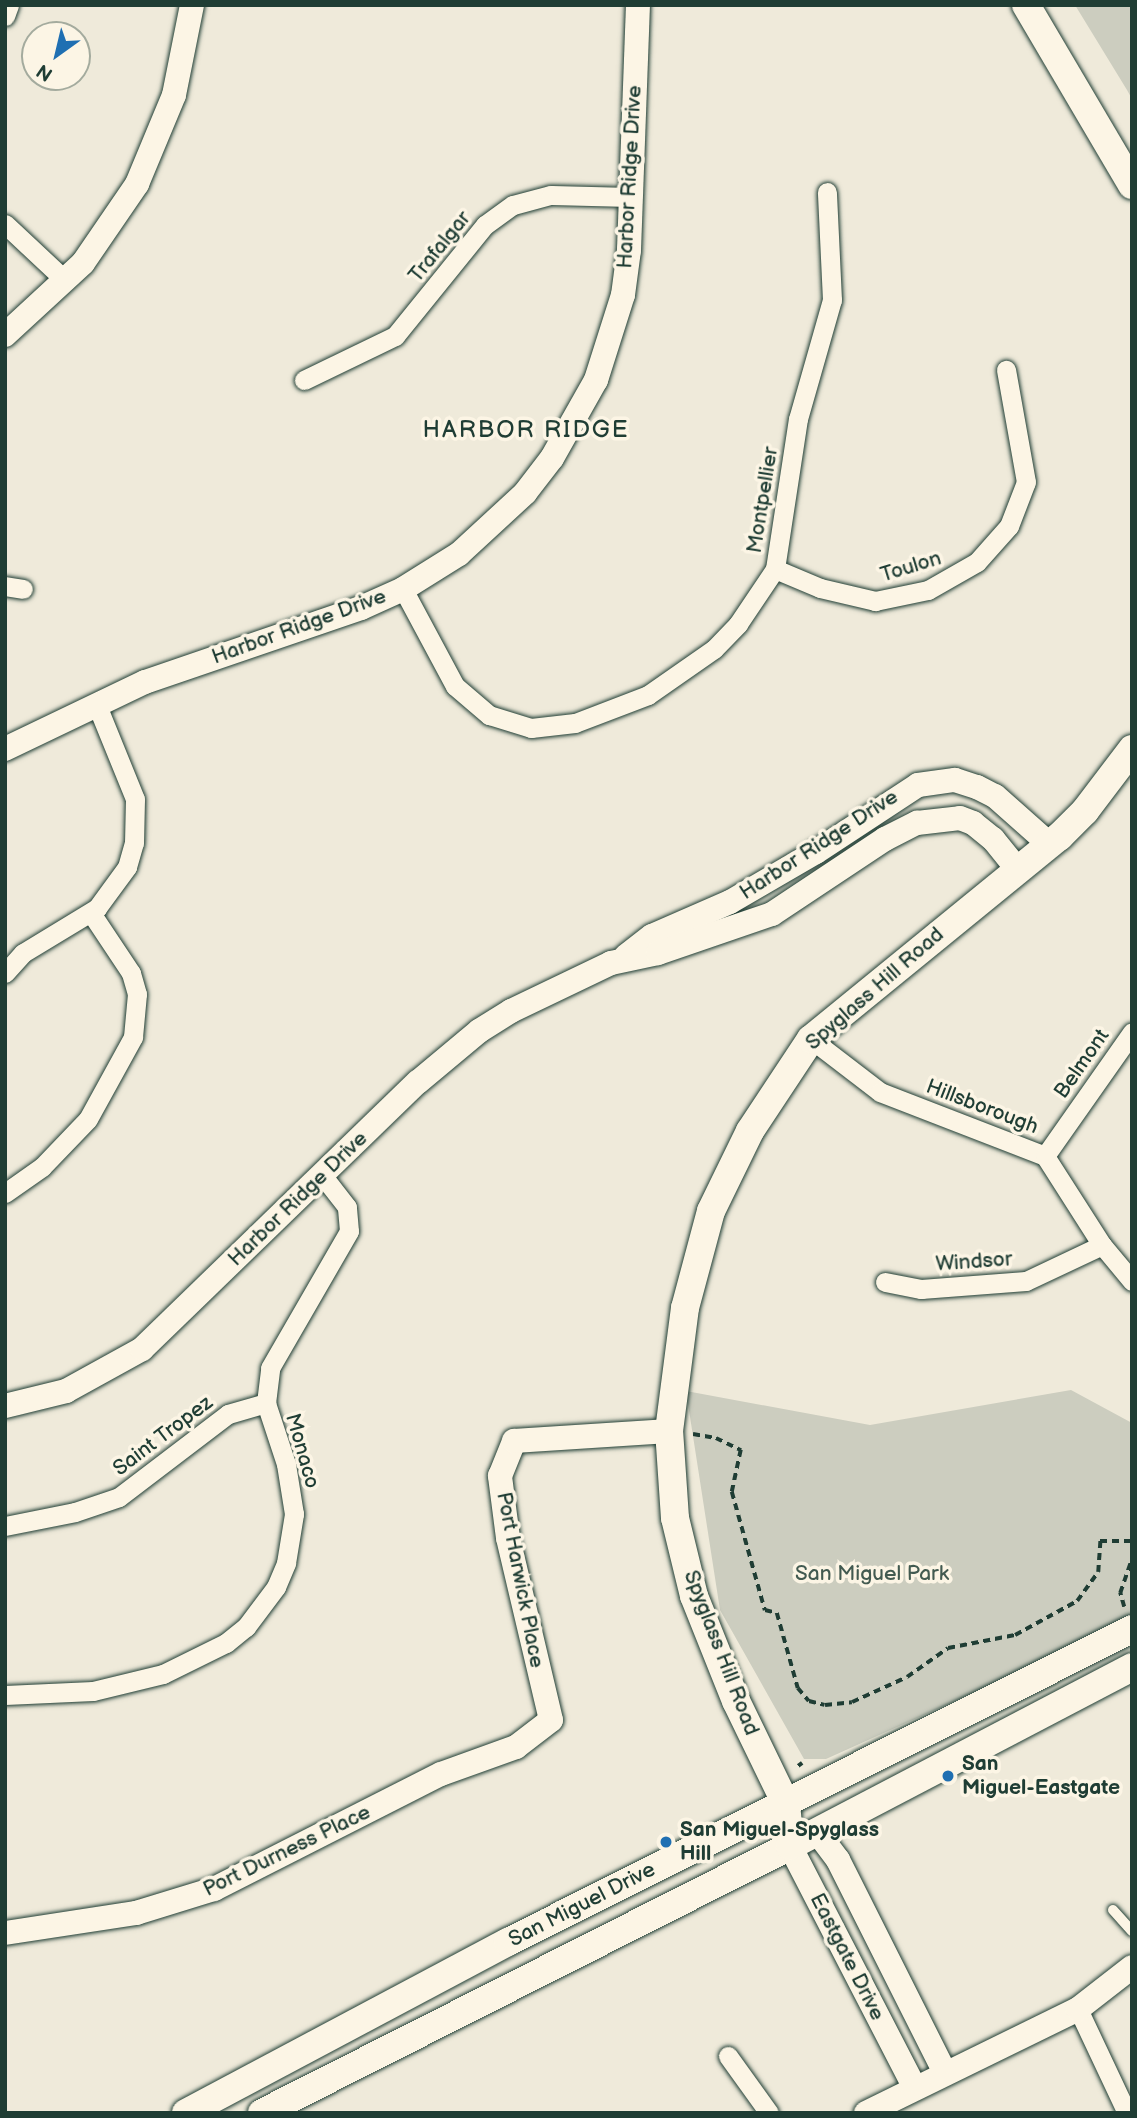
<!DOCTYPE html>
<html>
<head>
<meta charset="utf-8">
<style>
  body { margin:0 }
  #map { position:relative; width:1137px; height:2118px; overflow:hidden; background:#efeada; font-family:"Balsamiq Sans",sans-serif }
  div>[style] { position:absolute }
  .green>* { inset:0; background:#cccdbf }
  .path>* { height:3.5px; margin-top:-1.75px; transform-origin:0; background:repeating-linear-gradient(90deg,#1f3d34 0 7px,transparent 0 12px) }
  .roads { filter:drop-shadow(0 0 2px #1f3d34) drop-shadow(0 0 2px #1f3d34) }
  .service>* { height:10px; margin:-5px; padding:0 5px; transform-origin:5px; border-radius:5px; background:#fcf5e5 }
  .minor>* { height:19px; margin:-9.5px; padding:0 9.5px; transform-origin:9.5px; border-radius:9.5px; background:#fcf5e5 }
  .tertiary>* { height:24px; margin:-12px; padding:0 12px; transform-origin:12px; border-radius:12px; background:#fcf5e5 }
  .secondary>* { height:28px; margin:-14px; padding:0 14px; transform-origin:14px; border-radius:14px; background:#fcf5e5 }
  .dots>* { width:19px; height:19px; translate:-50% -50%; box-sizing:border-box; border:4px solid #fcf5e5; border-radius:50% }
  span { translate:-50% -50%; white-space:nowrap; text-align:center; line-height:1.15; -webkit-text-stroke:7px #fcf5e5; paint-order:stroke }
  .street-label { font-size:21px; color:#1f3d34 }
  .park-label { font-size:21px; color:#425a50 }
  .poi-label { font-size:21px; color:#1f3d34; font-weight:700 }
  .left { translate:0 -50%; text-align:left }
  .quarter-label { font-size:24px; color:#1f3d34; letter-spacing:2px }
  .frame { position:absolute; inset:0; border:7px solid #1f3d34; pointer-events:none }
  .north { position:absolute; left:21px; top:21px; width:70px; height:70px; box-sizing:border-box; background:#fcf5e5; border:2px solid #a4ab9e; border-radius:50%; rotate:214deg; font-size:19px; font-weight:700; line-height:28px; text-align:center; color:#1f3d34 }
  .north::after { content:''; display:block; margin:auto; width:24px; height:32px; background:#1f6fb2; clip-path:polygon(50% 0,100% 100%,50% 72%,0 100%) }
</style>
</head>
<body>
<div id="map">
  <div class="green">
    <div style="clip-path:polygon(1075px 5px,1132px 5px,1132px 99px,1127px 90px)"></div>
    <div style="clip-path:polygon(1071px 1390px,1132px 1423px,1132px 1621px,826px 1759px,804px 1759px,720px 1610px,686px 1391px,870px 1425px)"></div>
  </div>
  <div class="path">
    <div style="left:693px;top:1434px;width:23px;rotate:10deg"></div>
    <div style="left:716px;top:1438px;width:28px;rotate:26deg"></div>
    <div style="left:741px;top:1450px;width:43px;rotate:102.1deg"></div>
    <div style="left:732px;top:1492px;width:123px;rotate:74.4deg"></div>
    <div style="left:765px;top:1610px;width:12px;rotate:14deg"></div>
    <div style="left:777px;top:1613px;width:78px;rotate:74.4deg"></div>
    <div style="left:798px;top:1688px;width:17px;rotate:50deg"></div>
    <div style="left:809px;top:1701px;width:16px;rotate:14deg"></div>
    <div style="left:825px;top:1705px;width:27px;rotate:-6deg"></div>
    <div style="left:852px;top:1702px;width:60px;rotate:-24.4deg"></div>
    <div style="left:907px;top:1677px;width:50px;rotate:-35.3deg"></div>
    <div style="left:948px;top:1648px;width:68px;rotate:-11deg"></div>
    <div style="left:1015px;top:1635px;width:71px;rotate:-28.7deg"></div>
    <div style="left:1077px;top:1601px;width:36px;rotate:-54deg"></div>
    <div style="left:1098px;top:1572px;width:31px;rotate:-86deg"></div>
    <div style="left:1100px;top:1541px;width:32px"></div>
    <div style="left:1124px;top:1607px;width:15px;rotate:-106deg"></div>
    <div style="left:1120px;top:1593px;width:36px;rotate:-71deg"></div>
    <div style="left:798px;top:1766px;width:5px;rotate:-37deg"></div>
  </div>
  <div class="roads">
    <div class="service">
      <div style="left:1113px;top:1910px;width:28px;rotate:48deg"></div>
    </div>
    <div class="minor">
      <div style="left:5px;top:16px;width:12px;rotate:-70deg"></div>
      <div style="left:5px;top:224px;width:83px;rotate:43.1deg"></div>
      <div style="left:304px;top:380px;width:101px;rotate:-25.8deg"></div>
      <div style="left:395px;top:336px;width:143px;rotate:-51deg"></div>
      <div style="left:485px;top:225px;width:34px;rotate:-36deg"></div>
      <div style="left:513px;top:205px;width:39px;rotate:-15deg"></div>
      <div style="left:551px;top:195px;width:80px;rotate:1.4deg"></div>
      <div style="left:775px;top:569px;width:49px;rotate:22.9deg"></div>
      <div style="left:820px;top:588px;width:57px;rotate:13.3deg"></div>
      <div style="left:875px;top:601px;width:54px;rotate:-11.7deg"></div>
      <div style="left:928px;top:590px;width:56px;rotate:-29.7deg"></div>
      <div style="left:977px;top:562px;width:48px;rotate:-48.4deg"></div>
      <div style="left:1009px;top:526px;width:47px;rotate:-68.9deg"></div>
      <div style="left:1026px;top:482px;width:114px;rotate:-100.1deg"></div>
      <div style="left:5px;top:586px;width:18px;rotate:9deg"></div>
      <div style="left:403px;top:589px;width:110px;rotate:61.8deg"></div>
      <div style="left:455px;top:686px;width:45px;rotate:40.5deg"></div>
      <div style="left:489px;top:715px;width:44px;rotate:17.2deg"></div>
      <div style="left:531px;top:728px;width:44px;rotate:-6.5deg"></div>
      <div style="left:575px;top:723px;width:78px;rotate:-21deg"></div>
      <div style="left:648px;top:695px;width:80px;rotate:-34.9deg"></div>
      <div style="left:714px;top:649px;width:35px;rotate:-46deg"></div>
      <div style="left:738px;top:624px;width:66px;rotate:-56.1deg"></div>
      <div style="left:775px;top:569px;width:152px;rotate:-81.3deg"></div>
      <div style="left:798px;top:419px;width:124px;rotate:-74.1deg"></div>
      <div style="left:832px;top:300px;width:108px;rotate:-92.7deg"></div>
      <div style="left:5px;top:973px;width:27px;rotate:-48deg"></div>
      <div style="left:23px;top:953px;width:87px;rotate:-31.3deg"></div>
      <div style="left:97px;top:908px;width:51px;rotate:-53.8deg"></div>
      <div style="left:127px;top:867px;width:25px;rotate:-74deg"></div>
      <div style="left:134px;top:843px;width:44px;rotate:-88.7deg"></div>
      <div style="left:135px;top:799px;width:104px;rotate:-112.1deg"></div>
      <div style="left:811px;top:1039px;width:87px;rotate:37.5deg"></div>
      <div style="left:880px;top:1092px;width:177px;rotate:21.2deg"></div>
      <div style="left:1045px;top:1156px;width:106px;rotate:57.4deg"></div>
      <div style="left:1102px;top:1245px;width:47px;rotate:50.2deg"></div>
      <div style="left:1045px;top:1156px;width:151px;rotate:-54.9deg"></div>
      <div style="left:5px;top:1193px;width:45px;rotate:-35.1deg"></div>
      <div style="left:42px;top:1167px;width:66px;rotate:-46.2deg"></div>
      <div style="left:88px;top:1119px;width:94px;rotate:-61.2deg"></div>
      <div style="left:133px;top:1037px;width:43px;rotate:-84.7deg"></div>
      <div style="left:137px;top:994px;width:22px;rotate:-106deg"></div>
      <div style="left:131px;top:973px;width:72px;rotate:-123.7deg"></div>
      <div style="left:885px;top:1282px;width:37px;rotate:11deg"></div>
      <div style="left:921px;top:1289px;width:105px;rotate:-4.4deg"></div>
      <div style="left:1026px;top:1281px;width:84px;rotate:-25.3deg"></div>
      <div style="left:5px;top:1526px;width:71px;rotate:-11.3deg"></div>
      <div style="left:75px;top:1512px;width:46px;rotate:-18.8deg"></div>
      <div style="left:119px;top:1497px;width:137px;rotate:-37.3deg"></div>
      <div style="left:228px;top:1414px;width:40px;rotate:-16deg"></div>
      <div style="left:5px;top:1695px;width:88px;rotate:-2.6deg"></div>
      <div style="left:93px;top:1691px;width:72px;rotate:-13.7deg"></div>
      <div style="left:163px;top:1674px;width:70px;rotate:-26.2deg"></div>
      <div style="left:226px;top:1643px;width:26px;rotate:-39deg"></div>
      <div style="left:246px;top:1627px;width:50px;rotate:-53.1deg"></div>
      <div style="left:276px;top:1587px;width:26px;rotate:-67deg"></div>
      <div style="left:286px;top:1563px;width:50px;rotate:-80.7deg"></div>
      <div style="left:294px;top:1514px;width:51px;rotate:-99.1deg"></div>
      <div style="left:286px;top:1464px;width:64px;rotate:-108.2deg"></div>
      <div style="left:266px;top:1403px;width:35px;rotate:-83deg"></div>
      <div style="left:270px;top:1368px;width:158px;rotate:-60deg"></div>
      <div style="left:349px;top:1231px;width:24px;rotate:-95deg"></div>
      <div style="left:347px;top:1207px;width:41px;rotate:-128deg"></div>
      <div style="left:1078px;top:2009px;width:115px;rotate:64.8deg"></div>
      <div style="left:728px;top:2056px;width:70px;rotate:54.3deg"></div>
    </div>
    <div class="tertiary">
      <div style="left:5px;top:335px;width:106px;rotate:-42.7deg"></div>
      <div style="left:83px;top:263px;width:96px;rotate:-55.6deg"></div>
      <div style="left:137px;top:184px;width:96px;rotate:-67.4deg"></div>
      <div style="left:174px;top:95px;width:92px;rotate:-78.7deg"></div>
      <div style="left:5px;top:749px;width:155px;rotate:-25.6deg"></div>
      <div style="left:145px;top:682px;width:228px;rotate:-18.9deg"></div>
      <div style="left:361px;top:608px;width:46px;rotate:-24.3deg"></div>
      <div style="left:403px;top:589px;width:66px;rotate:-32deg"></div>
      <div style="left:459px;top:554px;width:90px;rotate:-42.7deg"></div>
      <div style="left:525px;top:493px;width:44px;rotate:-52.4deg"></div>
      <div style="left:552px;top:458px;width:90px;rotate:-60.6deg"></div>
      <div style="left:596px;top:380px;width:89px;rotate:-72.4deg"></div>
      <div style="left:623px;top:295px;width:45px;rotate:-82.4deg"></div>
      <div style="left:629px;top:250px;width:245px;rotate:-87.9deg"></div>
      <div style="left:626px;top:956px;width:33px;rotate:-38deg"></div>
      <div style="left:652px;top:936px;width:85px;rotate:-23.6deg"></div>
      <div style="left:730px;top:902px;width:99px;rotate:-30.2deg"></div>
      <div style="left:816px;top:852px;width:122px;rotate:-33.3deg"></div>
      <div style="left:918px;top:785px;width:37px;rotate:-8deg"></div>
      <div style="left:955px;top:780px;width:23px;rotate:18deg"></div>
      <div style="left:977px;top:787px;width:20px;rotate:27deg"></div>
      <div style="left:995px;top:796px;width:72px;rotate:41.6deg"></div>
      <div style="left:5px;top:1406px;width:63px;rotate:-13.8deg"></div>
      <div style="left:66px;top:1391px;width:87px;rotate:-28.9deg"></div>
      <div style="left:142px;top:1349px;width:384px;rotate:-44.1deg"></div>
      <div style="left:418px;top:1082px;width:80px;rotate:-39.9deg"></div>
      <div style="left:479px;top:1031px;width:38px;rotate:-32deg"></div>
      <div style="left:511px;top:1011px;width:111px;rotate:-25.6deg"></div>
      <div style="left:611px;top:963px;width:48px;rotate:-12deg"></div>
      <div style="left:658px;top:953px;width:120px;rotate:-18.9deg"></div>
      <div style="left:772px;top:914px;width:136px;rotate:-33.6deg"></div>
      <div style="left:885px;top:839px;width:36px;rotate:-27deg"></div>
      <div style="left:917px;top:823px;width:43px;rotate:-6.6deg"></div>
      <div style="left:960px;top:818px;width:14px;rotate:21deg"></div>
      <div style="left:973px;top:823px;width:26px;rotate:39deg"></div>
      <div style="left:993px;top:839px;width:40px;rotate:51deg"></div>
      <div style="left:817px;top:1832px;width:35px;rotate:53deg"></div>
      <div style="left:838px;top:1860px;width:236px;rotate:63.3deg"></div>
      <div style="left:790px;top:1846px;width:270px;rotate:62.7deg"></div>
      <div style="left:5px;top:1933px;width:133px;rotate:-8.7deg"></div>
      <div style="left:136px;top:1913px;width:82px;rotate:-17.1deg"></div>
      <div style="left:214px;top:1889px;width:254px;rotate:-26.9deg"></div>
      <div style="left:441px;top:1774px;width:80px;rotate:-19.8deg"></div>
      <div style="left:516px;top:1747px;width:44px;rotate:-37.6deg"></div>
      <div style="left:551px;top:1720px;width:187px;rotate:-103.3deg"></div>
      <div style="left:508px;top:1538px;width:63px;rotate:-97.4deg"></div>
      <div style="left:500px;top:1476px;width:38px;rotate:-68deg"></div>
      <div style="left:514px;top:1441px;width:155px;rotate:-3.7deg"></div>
      <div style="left:866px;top:2113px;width:236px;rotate:-26.1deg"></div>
      <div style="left:1078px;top:2009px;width:68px;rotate:-37.9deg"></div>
    </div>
    <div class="secondary">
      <div style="left:1026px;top:5px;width:209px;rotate:59.5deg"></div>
      <div style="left:790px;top:1846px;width:42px;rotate:-95.4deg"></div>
      <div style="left:786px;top:1804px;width:114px;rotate:-115.9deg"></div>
      <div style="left:736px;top:1701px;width:113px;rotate:-111.8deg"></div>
      <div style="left:694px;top:1596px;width:80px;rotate:-103.7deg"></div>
      <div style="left:675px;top:1518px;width:87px;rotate:-93.9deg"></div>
      <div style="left:669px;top:1431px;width:124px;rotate:-82.6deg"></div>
      <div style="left:685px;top:1308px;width:100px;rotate:-75deg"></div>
      <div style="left:711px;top:1211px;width:89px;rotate:-64deg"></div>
      <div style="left:750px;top:1131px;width:110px;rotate:-56.5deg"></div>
      <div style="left:811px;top:1039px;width:320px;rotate:-39.2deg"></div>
      <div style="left:1059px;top:837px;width:37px;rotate:-45deg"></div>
      <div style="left:1085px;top:811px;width:78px;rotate:-52.8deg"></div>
      <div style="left:186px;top:2113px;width:365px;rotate:-28deg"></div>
      <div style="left:508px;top:1942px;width:698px;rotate:-26.64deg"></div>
      <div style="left:262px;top:2113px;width:592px;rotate:-26.82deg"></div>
      <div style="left:790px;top:1846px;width:386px;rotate:-27.6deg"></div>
    </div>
  </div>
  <div class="dots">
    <div style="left:948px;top:1776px;background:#1f6fb2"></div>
    <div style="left:666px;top:1842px;background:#1f6fb2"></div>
  </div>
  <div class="street-label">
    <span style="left:630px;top:177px;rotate:-87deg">Harbor Ridge Drive</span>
    <span style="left:440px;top:247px;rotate:-51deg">Trafalgar</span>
    <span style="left:763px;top:500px;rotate:-81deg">Montpellier</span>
    <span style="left:911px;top:567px;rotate:-17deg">Toulon</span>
    <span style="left:299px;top:627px;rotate:-20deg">Harbor Ridge Drive</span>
    <span style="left:819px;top:845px;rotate:-33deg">Harbor Ridge Drive</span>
    <span style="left:875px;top:989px;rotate:-41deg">Spyglass Hill Road</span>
    <span style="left:1082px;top:1064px;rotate:-55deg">Belmont</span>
    <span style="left:982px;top:1107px;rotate:21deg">Hillsborough</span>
    <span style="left:298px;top:1199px;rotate:-44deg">Harbor Ridge Drive</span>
    <span style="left:974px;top:1262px;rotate:-4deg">Windsor</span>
    <span style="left:163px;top:1436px;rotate:-37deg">Saint Tropez</span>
    <span style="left:302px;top:1451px;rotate:74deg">Monaco</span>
    <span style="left:520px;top:1580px;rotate:79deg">Port Harwick Place</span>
    <span style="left:721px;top:1653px;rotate:69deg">Spyglass Hill Road</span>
    <span style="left:287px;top:1851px;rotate:-26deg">Port Durness Place</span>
    <span style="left:582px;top:1905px;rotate:-27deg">San Miguel Drive</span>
    <span style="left:847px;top:1957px;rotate:63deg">Eastgate Drive</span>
  </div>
  <div class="park-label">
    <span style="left:872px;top:1574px">San Miguel Park</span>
  </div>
  <div class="poi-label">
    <span class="left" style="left:962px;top:1776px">San<br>Miguel-Eastgate</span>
    <span class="left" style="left:680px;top:1842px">San Miguel-Spyglass<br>Hill</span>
  </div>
  <div class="quarter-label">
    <span style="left:526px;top:430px">HARBOR RIDGE</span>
  </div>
  <div class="frame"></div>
  <div class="north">N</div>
</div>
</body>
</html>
